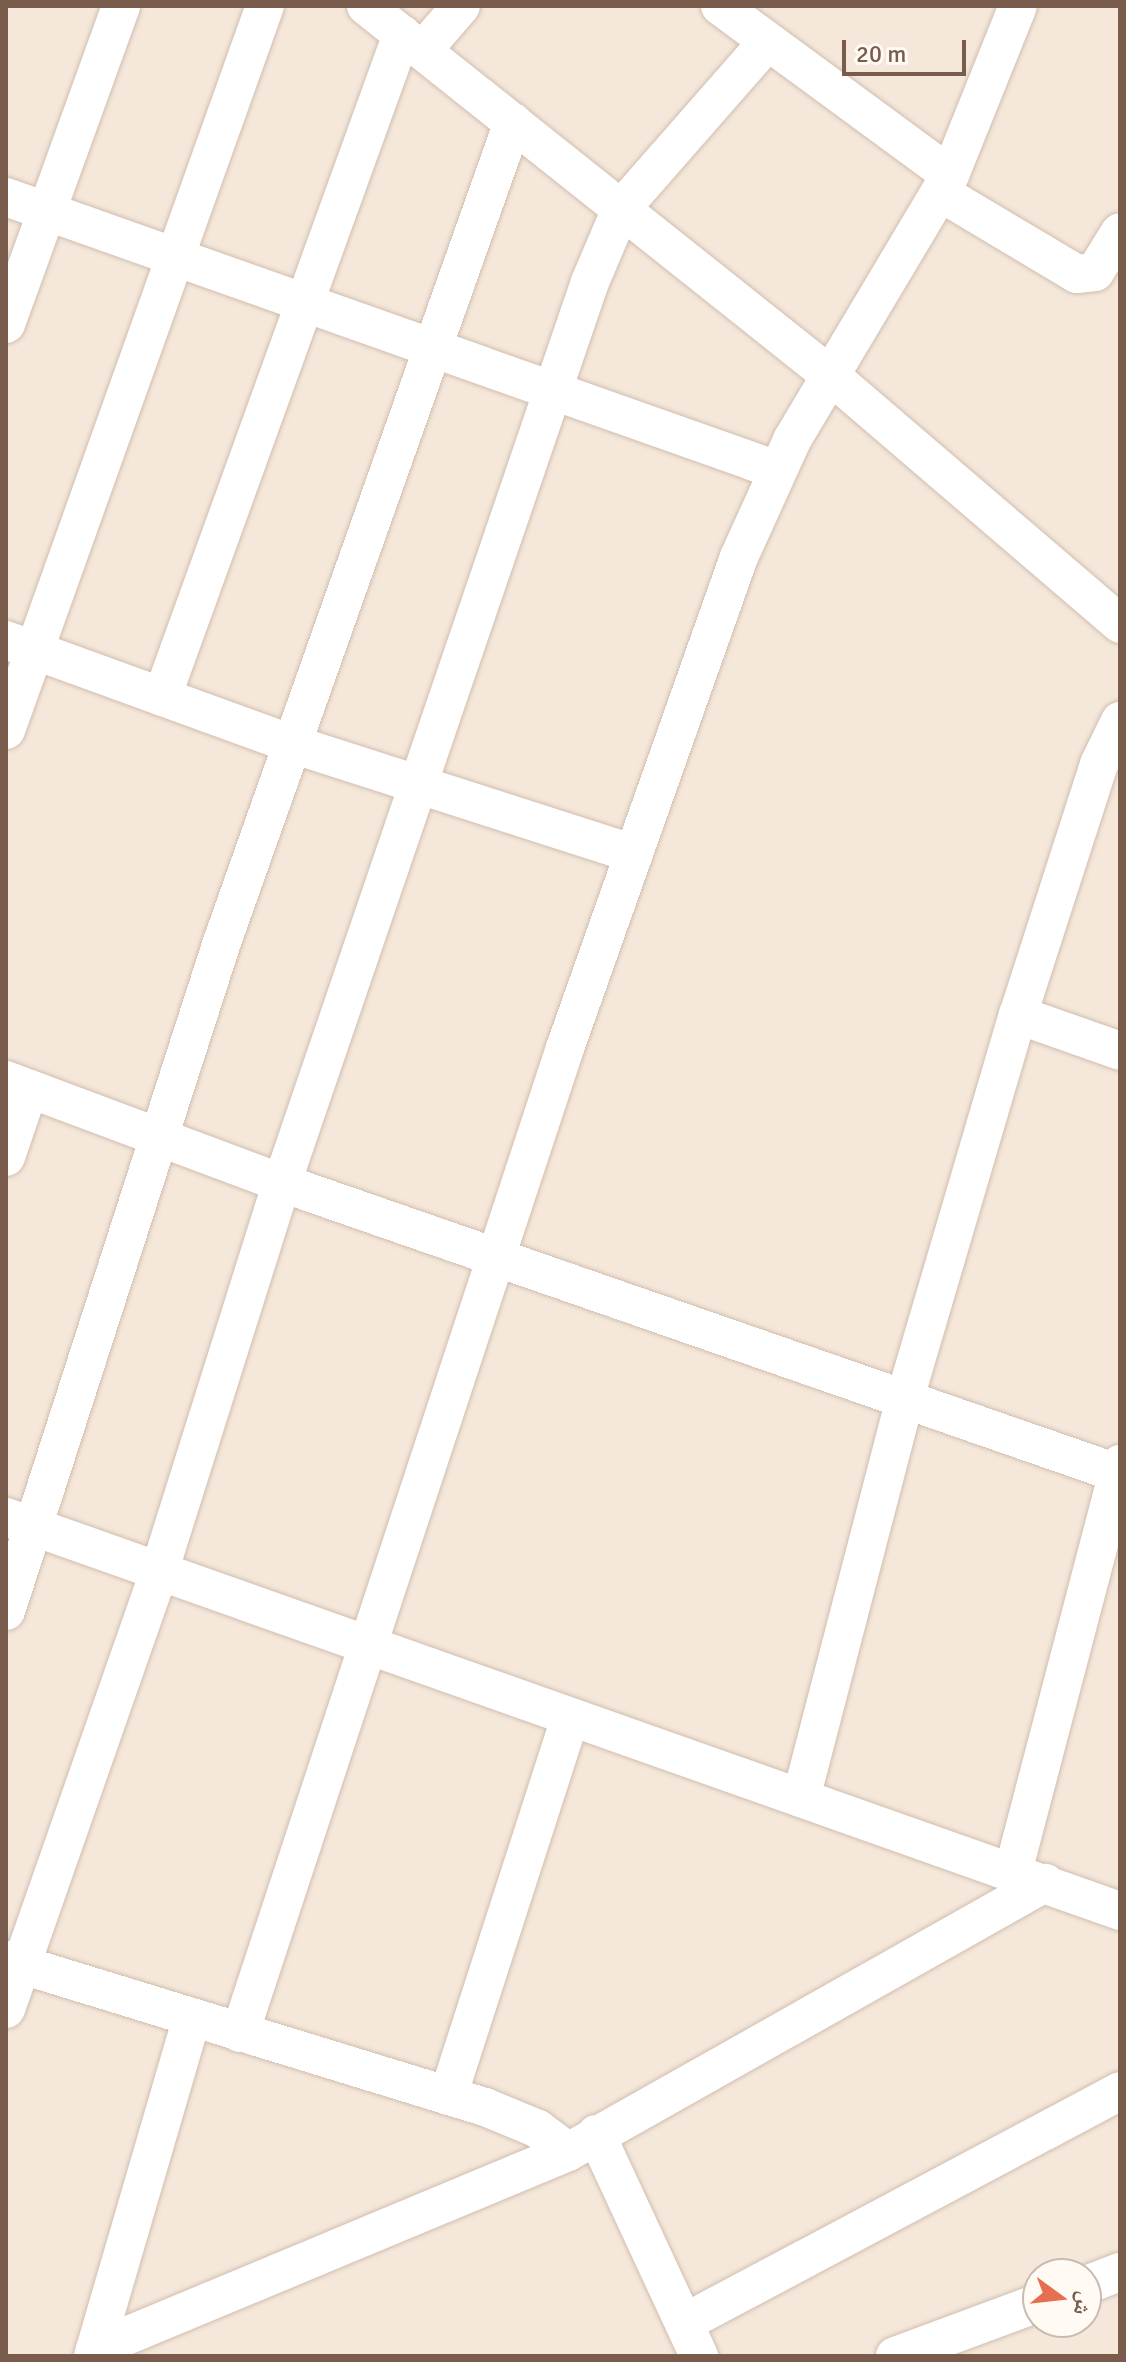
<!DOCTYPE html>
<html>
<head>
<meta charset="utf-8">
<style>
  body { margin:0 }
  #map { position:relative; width:1126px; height:2362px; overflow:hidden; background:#fdf6ec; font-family:Signika,"Noto Naskh Arabic",sans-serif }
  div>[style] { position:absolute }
  .residential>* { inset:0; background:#f5e8da }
  .roads { filter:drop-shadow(0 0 2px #d1beb0) drop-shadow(0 0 2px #d1beb0) }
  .street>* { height:38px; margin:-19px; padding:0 19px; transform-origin:19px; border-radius:19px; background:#fff }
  span { translate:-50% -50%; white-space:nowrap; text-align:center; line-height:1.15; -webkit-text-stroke:6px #fffaf3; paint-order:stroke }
  .frame { position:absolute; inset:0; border:8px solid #7a5c4d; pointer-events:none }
  .north { position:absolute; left:1022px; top:2258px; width:80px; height:80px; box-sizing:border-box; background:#fffaf3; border:2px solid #cabbb1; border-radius:50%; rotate:105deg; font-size:22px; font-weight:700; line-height:32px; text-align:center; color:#7a5c4d }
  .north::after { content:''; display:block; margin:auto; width:28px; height:36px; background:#e76f51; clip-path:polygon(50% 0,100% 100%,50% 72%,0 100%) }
  .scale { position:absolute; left:842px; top:40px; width:124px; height:36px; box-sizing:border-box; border:4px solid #7a5c4d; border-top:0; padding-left:10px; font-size:24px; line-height:28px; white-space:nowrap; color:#7a5c4d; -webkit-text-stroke:6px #fffaf3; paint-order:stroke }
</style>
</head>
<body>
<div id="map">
  <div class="residential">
    <div style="clip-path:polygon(evenodd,6px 6px,1120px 6px,1120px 2356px,6px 2356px,6px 6px,1038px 2274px,1086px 2274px,1086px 2322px,1038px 2322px,1038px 2274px)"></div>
  </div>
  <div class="roads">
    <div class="street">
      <div style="left:366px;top:6px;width:594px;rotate:38.51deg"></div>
      <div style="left:831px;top:376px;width:381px;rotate:40.6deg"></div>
      <div style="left:720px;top:6px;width:285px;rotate:36.3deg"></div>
      <div style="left:423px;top:50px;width:58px;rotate:-49.2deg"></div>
      <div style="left:941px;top:193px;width:158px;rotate:30.8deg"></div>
      <div style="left:1077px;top:274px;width:18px;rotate:-6deg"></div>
      <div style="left:1095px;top:272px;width:47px;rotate:-58deg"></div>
      <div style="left:6px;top:197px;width:818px;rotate:19.5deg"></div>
      <div style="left:6px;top:324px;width:338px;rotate:-70.1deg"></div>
      <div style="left:6px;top:640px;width:304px;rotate:20deg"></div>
      <div style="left:292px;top:744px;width:359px;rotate:17.8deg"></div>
      <div style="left:162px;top:697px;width:705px;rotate:-70.1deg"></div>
      <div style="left:6px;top:730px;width:769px;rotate:-70.32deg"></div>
      <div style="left:1018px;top:1015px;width:108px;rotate:19.4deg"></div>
      <div style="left:6px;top:1080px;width:295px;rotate:20.5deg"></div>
      <div style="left:282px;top:1183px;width:887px;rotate:19.15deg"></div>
      <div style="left:6px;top:1157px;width:72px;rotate:-71.3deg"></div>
      <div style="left:6px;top:1517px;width:1182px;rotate:19.48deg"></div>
      <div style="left:6px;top:1611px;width:703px;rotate:-72.11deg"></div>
      <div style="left:222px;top:942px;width:870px;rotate:-70.46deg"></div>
      <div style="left:801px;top:1798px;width:413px;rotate:-75.4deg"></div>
      <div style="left:905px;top:1398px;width:399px;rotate:-73.6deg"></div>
      <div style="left:1018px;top:1015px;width:264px;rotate:-72.1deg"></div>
      <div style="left:1099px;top:764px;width:48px;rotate:-64deg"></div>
      <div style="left:1013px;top:1872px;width:422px;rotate:-75.3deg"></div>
      <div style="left:6px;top:1960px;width:501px;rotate:17.06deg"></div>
      <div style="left:485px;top:2107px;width:57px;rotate:22.5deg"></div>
      <div style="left:538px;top:2129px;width:38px;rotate:37deg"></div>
      <div style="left:6px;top:2009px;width:463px;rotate:-70.7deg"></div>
      <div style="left:159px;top:1572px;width:408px;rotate:-72.5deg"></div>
      <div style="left:282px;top:1183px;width:952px;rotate:-71.13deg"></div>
      <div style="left:590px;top:282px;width:79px;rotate:-67deg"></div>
      <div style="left:621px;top:209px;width:222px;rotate:-48.8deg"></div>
      <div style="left:240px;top:2033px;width:1037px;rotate:-71.74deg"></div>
      <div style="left:565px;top:1048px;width:521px;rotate:-70.49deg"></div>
      <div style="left:739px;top:557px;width:128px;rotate:-65.6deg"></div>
      <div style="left:792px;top:440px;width:309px;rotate:-59.2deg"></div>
      <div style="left:950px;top:175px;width:182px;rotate:-68.1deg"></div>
      <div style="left:448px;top:2096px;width:397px;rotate:-72.1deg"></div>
      <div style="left:596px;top:2134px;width:245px;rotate:65.1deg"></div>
      <div style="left:1086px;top:2285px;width:36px;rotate:-21deg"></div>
      <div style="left:684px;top:2323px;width:494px;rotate:-28deg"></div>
      <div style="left:95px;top:2349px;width:512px;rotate:-22.61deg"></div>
      <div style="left:568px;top:2152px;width:548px;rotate:-29.42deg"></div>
      <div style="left:93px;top:2356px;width:352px;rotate:-73.7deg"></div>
      <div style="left:895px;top:2356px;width:153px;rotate:-20.3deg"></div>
    </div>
  </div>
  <div class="frame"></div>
  <div class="north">ش</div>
  <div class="scale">20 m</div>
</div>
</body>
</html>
